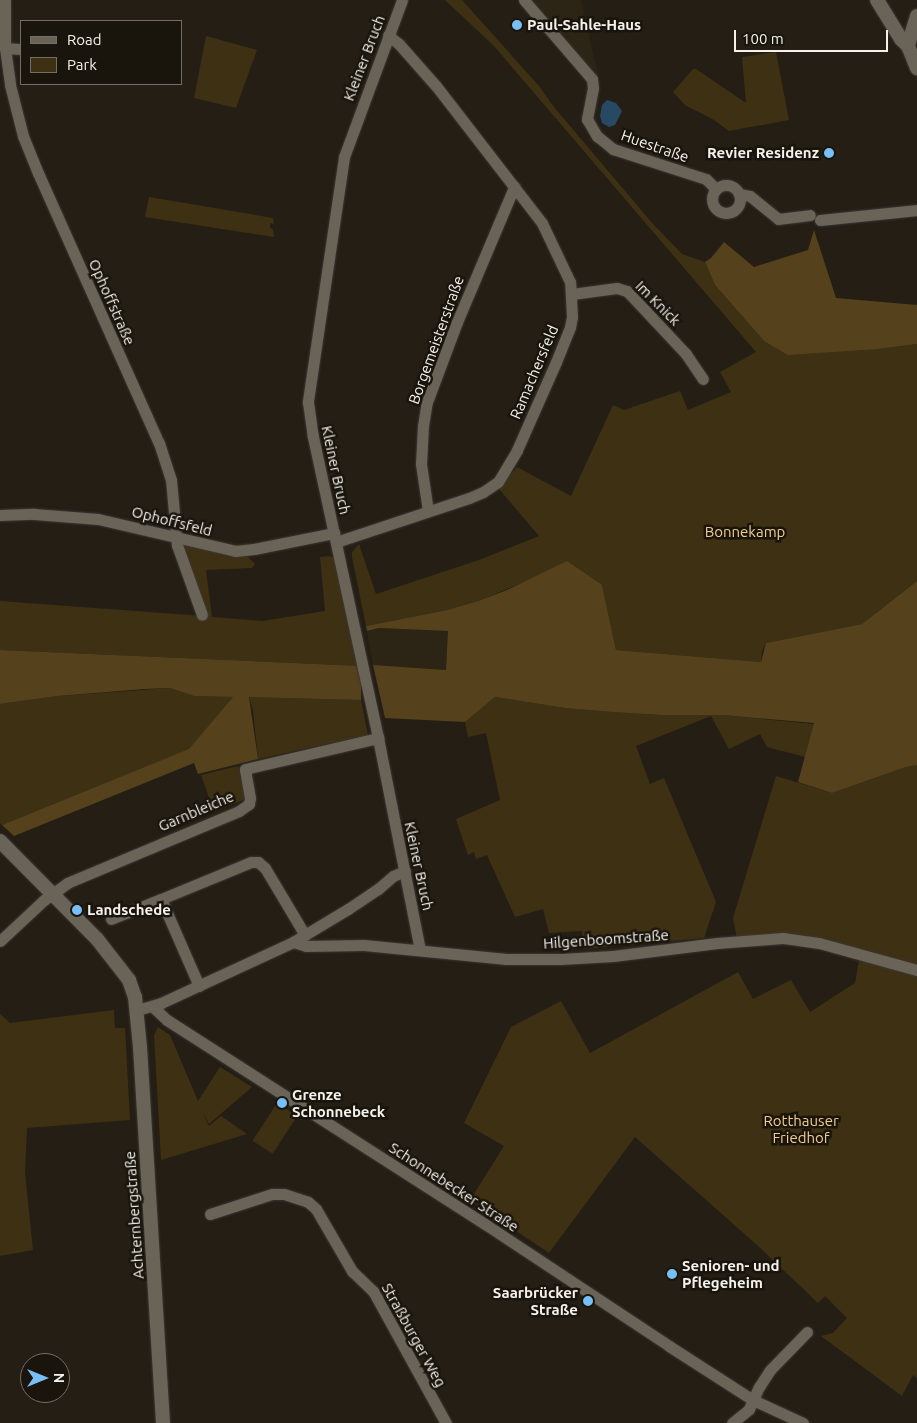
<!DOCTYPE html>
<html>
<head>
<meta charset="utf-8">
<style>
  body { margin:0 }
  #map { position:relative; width:917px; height:1423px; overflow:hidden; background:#241e15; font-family:Ubuntu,sans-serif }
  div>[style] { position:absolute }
  .built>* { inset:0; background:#2c2415 }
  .green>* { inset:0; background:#3e3013; transform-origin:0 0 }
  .forest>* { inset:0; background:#55421c }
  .water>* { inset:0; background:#274963 }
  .roads { filter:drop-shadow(0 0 1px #3b3732) drop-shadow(0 0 1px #3b3732) }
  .minor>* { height:11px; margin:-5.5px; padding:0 5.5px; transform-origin:5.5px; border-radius:5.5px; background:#696358 }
  .minor>.ring { margin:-5.5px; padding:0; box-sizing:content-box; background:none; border:11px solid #696358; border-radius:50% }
  .tertiary>* { height:14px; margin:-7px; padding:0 7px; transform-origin:7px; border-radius:7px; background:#696358 }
  .secondary>* { height:14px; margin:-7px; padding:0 7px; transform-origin:7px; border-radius:7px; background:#696358 }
  .dots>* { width:14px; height:14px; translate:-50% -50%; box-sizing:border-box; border:2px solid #1a150c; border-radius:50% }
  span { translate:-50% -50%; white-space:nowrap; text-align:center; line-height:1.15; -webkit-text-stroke:5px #1a150c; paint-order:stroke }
  .poi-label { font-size:15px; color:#f5f2ec; font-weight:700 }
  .left { translate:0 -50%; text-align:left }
  .right { translate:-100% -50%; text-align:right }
  .street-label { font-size:15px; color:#f5f2ec }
  .park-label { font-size:15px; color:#f1ce8e }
  .legend { position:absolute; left:20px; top:20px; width:162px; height:65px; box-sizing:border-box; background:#1a150c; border:1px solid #726d66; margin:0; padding:6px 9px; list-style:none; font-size:15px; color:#f5f2ec }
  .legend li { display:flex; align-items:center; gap:10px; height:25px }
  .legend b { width:25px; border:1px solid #726d66 }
  .north { position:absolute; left:20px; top:1353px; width:50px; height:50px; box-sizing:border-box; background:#1a150c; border:1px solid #726d66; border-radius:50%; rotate:90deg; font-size:14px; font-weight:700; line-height:20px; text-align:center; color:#f5f2ec }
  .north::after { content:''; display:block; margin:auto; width:18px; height:22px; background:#78bff8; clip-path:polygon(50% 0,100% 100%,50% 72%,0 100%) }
  .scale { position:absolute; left:734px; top:30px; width:154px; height:22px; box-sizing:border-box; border:2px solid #f5f2ec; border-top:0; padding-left:6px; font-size:15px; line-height:18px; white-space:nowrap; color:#f5f2ec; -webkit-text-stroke:4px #1a150c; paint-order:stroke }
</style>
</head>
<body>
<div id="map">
  <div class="built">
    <div style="clip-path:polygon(531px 0,581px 0,599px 79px)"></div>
    <div style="clip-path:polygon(379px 628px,448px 631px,446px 670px,373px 665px,367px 631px)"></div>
  </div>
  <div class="green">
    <div style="clip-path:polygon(445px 0,462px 0,539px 86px,554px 107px,653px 224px,682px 254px,705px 262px,715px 285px,764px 341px,878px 349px,917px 344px,917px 581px,862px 624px,766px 643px,762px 651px,761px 662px,616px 650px,602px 585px,531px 579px,478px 601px,447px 610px,366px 626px,352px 557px,352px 552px,359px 544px,376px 594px,479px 560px,539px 536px,499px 489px,517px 467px,571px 496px,613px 405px,624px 410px,680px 391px,688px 410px,731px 392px,720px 372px,756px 352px,493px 45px)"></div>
    <div style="clip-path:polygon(206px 36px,257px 50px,236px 108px,194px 98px)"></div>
    <div style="clip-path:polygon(776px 52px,789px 120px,729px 131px,714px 120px,685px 105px,673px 92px,693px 69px,696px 69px,746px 103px,742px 57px)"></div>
    <div style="clip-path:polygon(149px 197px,273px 218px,274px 224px,270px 223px,270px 228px,273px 229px,274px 237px,145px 217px)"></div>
    <div style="clip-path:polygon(179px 544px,223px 554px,247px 556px,255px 564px,252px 568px,206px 570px,212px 617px,262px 621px,325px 611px,320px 557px,330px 556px,338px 559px,361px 666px,0 650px,0 601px,204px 616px)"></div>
    <div style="clip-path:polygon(170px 688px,194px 696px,233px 697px,190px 749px,2px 825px,0 823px,0 704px,58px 696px)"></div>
    <div style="clip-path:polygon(249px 697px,361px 700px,368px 735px,258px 759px,253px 710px)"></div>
    <div style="clip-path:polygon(495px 697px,565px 708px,612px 712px,661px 715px,722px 715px,814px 724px,805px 757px,767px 747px,760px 734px,729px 749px,711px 716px,636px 746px,650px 784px,664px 778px,716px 902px,704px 938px,584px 949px,582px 931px,549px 933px,543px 909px,515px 917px,487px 855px,476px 859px,474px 852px,468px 855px,456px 819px,500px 800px,486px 733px,468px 737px,465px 722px)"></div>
    <div style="clip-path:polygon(917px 765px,917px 1378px,913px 1375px,902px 1396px,821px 1336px,833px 1333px,847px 1318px,825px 1296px,818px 1303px,758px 1246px,635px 1137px,549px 1253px,470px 1200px,504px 1146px,464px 1123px,511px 1027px,561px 1001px,590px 1053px,738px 972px,753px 999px,791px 980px,810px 1012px,855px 983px,860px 954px,819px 941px,737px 939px,733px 918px,776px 776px,832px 793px,906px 767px)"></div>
    <div style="clip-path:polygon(238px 766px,245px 795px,243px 800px,214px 812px,201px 775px)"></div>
    <div style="clip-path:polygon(114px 1010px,115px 1028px,125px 1028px,130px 1120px,27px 1128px,25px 1172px,33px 1250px,0 1256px,0 1014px,10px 1023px)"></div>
    <div style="clip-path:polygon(158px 1027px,170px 1035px,198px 1101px,220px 1067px,252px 1087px,209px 1124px,202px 1111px,209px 1126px,221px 1116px,247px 1134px,161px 1160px,154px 1035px)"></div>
    <div style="left:277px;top:1103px;width:24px;height:45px;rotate:33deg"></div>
  </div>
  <div class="forest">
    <div style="clip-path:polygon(814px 230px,836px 298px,917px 305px,917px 344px,878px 349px,788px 355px,764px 341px,715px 285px,705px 262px,711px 258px,724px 242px,754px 267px,808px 250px)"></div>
    <div style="clip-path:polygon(567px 561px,602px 585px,616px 650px,761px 662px,766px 643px,862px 624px,917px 581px,917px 765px,906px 767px,832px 793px,798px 782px,814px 723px,722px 715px,661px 715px,612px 712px,565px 708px,495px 697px,465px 722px,385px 718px,373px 665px,446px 670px,448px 631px,379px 628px,367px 631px,366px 626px,447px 610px,478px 601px,507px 590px)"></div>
    <div style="clip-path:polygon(0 650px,361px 666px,361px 700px,249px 697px,258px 759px,198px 774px,194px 763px,14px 836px,2px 825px,189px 749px,233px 697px,194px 696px,170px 688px,144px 689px,58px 696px,0 704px)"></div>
  </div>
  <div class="water">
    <div style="clip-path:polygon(607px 100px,616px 103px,622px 111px,615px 125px,609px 127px,602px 123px,600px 116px,602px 105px)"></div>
  </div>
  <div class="roads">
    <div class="minor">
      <div style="left:5px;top:0;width:48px;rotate:90deg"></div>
      <div style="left:5px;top:48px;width:37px;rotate:82deg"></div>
      <div style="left:10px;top:85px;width:53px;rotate:75.7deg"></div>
      <div style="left:23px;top:136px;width:40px;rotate:68deg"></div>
      <div style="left:38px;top:173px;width:296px;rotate:65.9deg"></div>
      <div style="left:159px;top:443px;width:39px;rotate:72deg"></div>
      <div style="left:171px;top:480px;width:65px;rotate:84.7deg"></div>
      <div style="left:177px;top:545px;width:74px;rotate:70.3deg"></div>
      <div style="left:402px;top:0;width:167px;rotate:110.3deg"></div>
      <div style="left:344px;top:157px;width:248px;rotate:98.4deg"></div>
      <div style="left:308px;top:402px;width:35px;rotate:82deg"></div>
      <div style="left:313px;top:437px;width:308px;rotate:77.8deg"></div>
      <div style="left:378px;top:738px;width:216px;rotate:78.8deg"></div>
      <div style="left:524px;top:0;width:104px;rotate:49.3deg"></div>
      <div style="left:592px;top:79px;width:9px;rotate:84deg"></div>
      <div style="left:593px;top:88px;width:32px;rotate:101deg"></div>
      <div style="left:587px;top:119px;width:20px;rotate:60deg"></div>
      <div style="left:597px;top:136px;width:21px;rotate:39deg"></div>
      <div style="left:613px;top:149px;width:98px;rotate:17.9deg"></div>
      <div style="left:706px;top:179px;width:14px;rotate:45deg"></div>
      <div style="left:5px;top:48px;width:16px;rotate:4deg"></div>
      <div class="ring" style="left:712px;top:185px;width:17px;height:17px"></div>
      <div style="left:739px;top:194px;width:11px;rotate:10deg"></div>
      <div style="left:750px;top:196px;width:36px;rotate:39deg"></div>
      <div style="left:778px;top:219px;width:32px;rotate:-7deg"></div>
      <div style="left:820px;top:220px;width:98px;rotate:-5.9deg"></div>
      <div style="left:572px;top:294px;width:45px;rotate:-7.6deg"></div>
      <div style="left:617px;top:288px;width:10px;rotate:17deg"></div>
      <div style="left:627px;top:291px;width:86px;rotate:46.9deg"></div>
      <div style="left:686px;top:354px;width:30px;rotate:56deg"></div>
      <div style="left:428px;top:511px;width:48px;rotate:-98.5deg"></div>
      <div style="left:421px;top:464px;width:38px;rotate:-87deg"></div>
      <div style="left:423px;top:426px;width:24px;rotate:-81deg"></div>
      <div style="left:427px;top:402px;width:85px;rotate:-69.4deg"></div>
      <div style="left:457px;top:322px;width:147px;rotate:-67.1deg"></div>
      <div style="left:0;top:515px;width:34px;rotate:-2deg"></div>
      <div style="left:34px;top:514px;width:64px;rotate:4.5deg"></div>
      <div style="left:98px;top:519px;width:141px;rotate:13.1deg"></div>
      <div style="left:235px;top:551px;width:19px;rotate:-6deg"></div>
      <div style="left:254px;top:549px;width:82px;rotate:-11.3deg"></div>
      <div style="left:336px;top:542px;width:140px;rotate:-18.3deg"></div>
      <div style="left:469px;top:498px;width:15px;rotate:-23deg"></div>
      <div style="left:483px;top:492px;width:18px;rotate:-34deg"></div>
      <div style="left:498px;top:482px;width:37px;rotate:-59deg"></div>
      <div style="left:517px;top:450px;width:96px;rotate:-66.1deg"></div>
      <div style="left:556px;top:362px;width:38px;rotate:-68deg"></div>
      <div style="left:570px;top:327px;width:10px;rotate:-79deg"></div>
      <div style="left:572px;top:317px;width:35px;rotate:-93deg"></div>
      <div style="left:570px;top:282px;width:65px;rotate:-115.4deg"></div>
      <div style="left:542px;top:223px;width:173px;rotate:-127.7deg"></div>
      <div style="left:436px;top:86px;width:56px;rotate:-131.4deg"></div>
      <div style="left:399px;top:44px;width:14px;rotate:-141deg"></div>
      <div style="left:111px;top:919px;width:54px;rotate:-21.8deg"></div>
      <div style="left:0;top:941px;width:60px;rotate:-43deg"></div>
      <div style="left:44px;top:900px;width:29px;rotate:-36deg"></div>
      <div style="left:67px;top:883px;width:186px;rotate:-22.7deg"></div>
      <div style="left:239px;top:811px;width:12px;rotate:-35deg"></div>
      <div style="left:249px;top:804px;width:6px;rotate:-81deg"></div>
      <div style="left:250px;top:798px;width:29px;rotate:-100deg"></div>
      <div style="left:245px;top:769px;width:137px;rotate:-13.1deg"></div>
      <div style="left:293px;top:942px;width:14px;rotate:17deg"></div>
      <div style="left:306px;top:946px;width:58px;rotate:-1deg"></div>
      <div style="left:364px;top:945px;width:143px;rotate:5.6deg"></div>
      <div style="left:506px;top:959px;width:55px"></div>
      <div style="left:561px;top:959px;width:52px;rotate:-3.3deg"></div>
      <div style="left:613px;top:956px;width:105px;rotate:-7.1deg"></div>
      <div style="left:717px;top:943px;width:66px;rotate:-4.3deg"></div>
      <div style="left:783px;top:938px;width:36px;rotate:8deg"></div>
      <div style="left:819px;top:943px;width:102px;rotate:15.4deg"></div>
      <div style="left:199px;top:986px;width:95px;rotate:-113.6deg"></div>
      <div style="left:161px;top:899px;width:97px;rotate:-22.3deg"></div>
      <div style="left:251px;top:862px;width:7px"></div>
      <div style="left:258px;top:862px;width:9px;rotate:41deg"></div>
      <div style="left:265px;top:868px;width:78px;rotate:59.2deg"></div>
      <div style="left:153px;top:1007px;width:19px;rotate:43deg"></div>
      <div style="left:167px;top:1020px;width:378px;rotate:32.7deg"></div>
      <div style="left:485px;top:1224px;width:221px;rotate:33.5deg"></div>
      <div style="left:669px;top:1346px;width:100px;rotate:32.7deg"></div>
      <div style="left:753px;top:1400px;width:55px;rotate:24.7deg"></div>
      <div style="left:137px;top:1010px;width:25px;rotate:-16deg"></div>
      <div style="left:161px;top:1003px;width:145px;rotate:-24.8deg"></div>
      <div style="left:293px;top:942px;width:64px;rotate:-31deg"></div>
      <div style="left:348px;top:909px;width:36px;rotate:-34deg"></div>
      <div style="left:378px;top:889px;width:20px;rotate:-41deg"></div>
      <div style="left:393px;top:876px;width:13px;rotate:-23deg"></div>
      <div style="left:210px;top:1214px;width:65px;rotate:-17.9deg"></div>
      <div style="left:272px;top:1194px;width:12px"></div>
      <div style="left:284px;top:1194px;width:25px;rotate:18deg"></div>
      <div style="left:308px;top:1202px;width:11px;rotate:41deg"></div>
      <div style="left:316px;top:1209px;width:72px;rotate:59.9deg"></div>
      <div style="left:352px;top:1271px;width:29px;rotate:44deg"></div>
      <div style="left:373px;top:1291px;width:151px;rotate:61.1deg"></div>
      <div style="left:732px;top:1423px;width:22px;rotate:-39deg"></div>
      <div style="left:749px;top:1409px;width:24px;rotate:-66deg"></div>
      <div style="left:759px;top:1387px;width:20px;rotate:-57deg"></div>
      <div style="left:770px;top:1370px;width:53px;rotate:-45.8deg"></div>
    </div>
    <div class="tertiary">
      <div style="left:0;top:841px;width:138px;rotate:45.3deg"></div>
      <div style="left:97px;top:939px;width:52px;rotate:52deg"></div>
      <div style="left:129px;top:980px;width:18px;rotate:71deg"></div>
      <div style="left:135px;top:997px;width:50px;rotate:84.3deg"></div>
      <div style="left:140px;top:1047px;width:377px;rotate:86.5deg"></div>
    </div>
    <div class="secondary">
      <div style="left:877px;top:0;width:46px;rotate:58.4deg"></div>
      <div style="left:901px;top:39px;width:10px;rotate:45deg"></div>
      <div style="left:917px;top:16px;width:31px;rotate:107deg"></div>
      <div style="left:908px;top:46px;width:24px;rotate:68deg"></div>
    </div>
  </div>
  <div class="dots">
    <div style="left:517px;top:25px;background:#78bff8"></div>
    <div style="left:829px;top:153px;background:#78bff8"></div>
    <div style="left:77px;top:910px;background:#78bff8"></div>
    <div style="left:282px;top:1103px;background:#78bff8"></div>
    <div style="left:672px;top:1274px;background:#78bff8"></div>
    <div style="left:588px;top:1301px;background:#78bff8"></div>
  </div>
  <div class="poi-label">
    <span class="left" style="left:527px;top:25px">Paul-Sahle-Haus</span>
    <span class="right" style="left:819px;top:153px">Revier Residenz</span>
    <span class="left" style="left:87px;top:910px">Landschede</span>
    <span class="left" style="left:292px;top:1103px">Grenze<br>Schonnebeck</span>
    <span class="left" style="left:682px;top:1274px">Senioren- und<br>Pflegeheim</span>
    <span class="right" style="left:578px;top:1301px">Saarbrücker<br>Straße</span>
  </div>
  <div class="street-label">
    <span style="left:364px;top:58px;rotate:-69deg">Kleiner Bruch</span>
    <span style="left:655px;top:146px;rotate:19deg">Huestraße</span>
    <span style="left:112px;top:302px;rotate:66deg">Ophoffstraße</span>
    <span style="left:658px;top:303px;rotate:45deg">Im Knick</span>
    <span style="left:436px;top:340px;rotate:-70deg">Borgemeisterstraße</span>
    <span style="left:534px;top:372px;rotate:-67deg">Ramachersfeld</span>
    <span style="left:336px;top:470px;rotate:78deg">Kleiner Bruch</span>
    <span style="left:172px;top:521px;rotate:14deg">Ophoffsfeld</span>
    <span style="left:196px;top:811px;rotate:-23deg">Garnbleiche</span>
    <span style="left:419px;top:866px;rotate:78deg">Kleiner Bruch</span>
    <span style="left:606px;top:939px;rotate:-4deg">Hilgenboomstraße</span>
    <span style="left:454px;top:1187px;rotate:33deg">Schonnebecker Straße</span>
    <span style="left:134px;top:1215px;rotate:-94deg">Achternbergstraße</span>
    <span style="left:414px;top:1335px;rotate:61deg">Straßburger Weg</span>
  </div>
  <div class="park-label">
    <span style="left:745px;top:532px">Bonnekamp</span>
    <span style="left:801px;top:1129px">Rotthauser<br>Friedhof</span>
  </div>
  <ul class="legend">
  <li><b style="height:6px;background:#696358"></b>Road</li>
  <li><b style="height:14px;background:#3e3013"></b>Park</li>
  </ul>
  <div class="north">N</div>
  <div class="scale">100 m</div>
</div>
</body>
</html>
